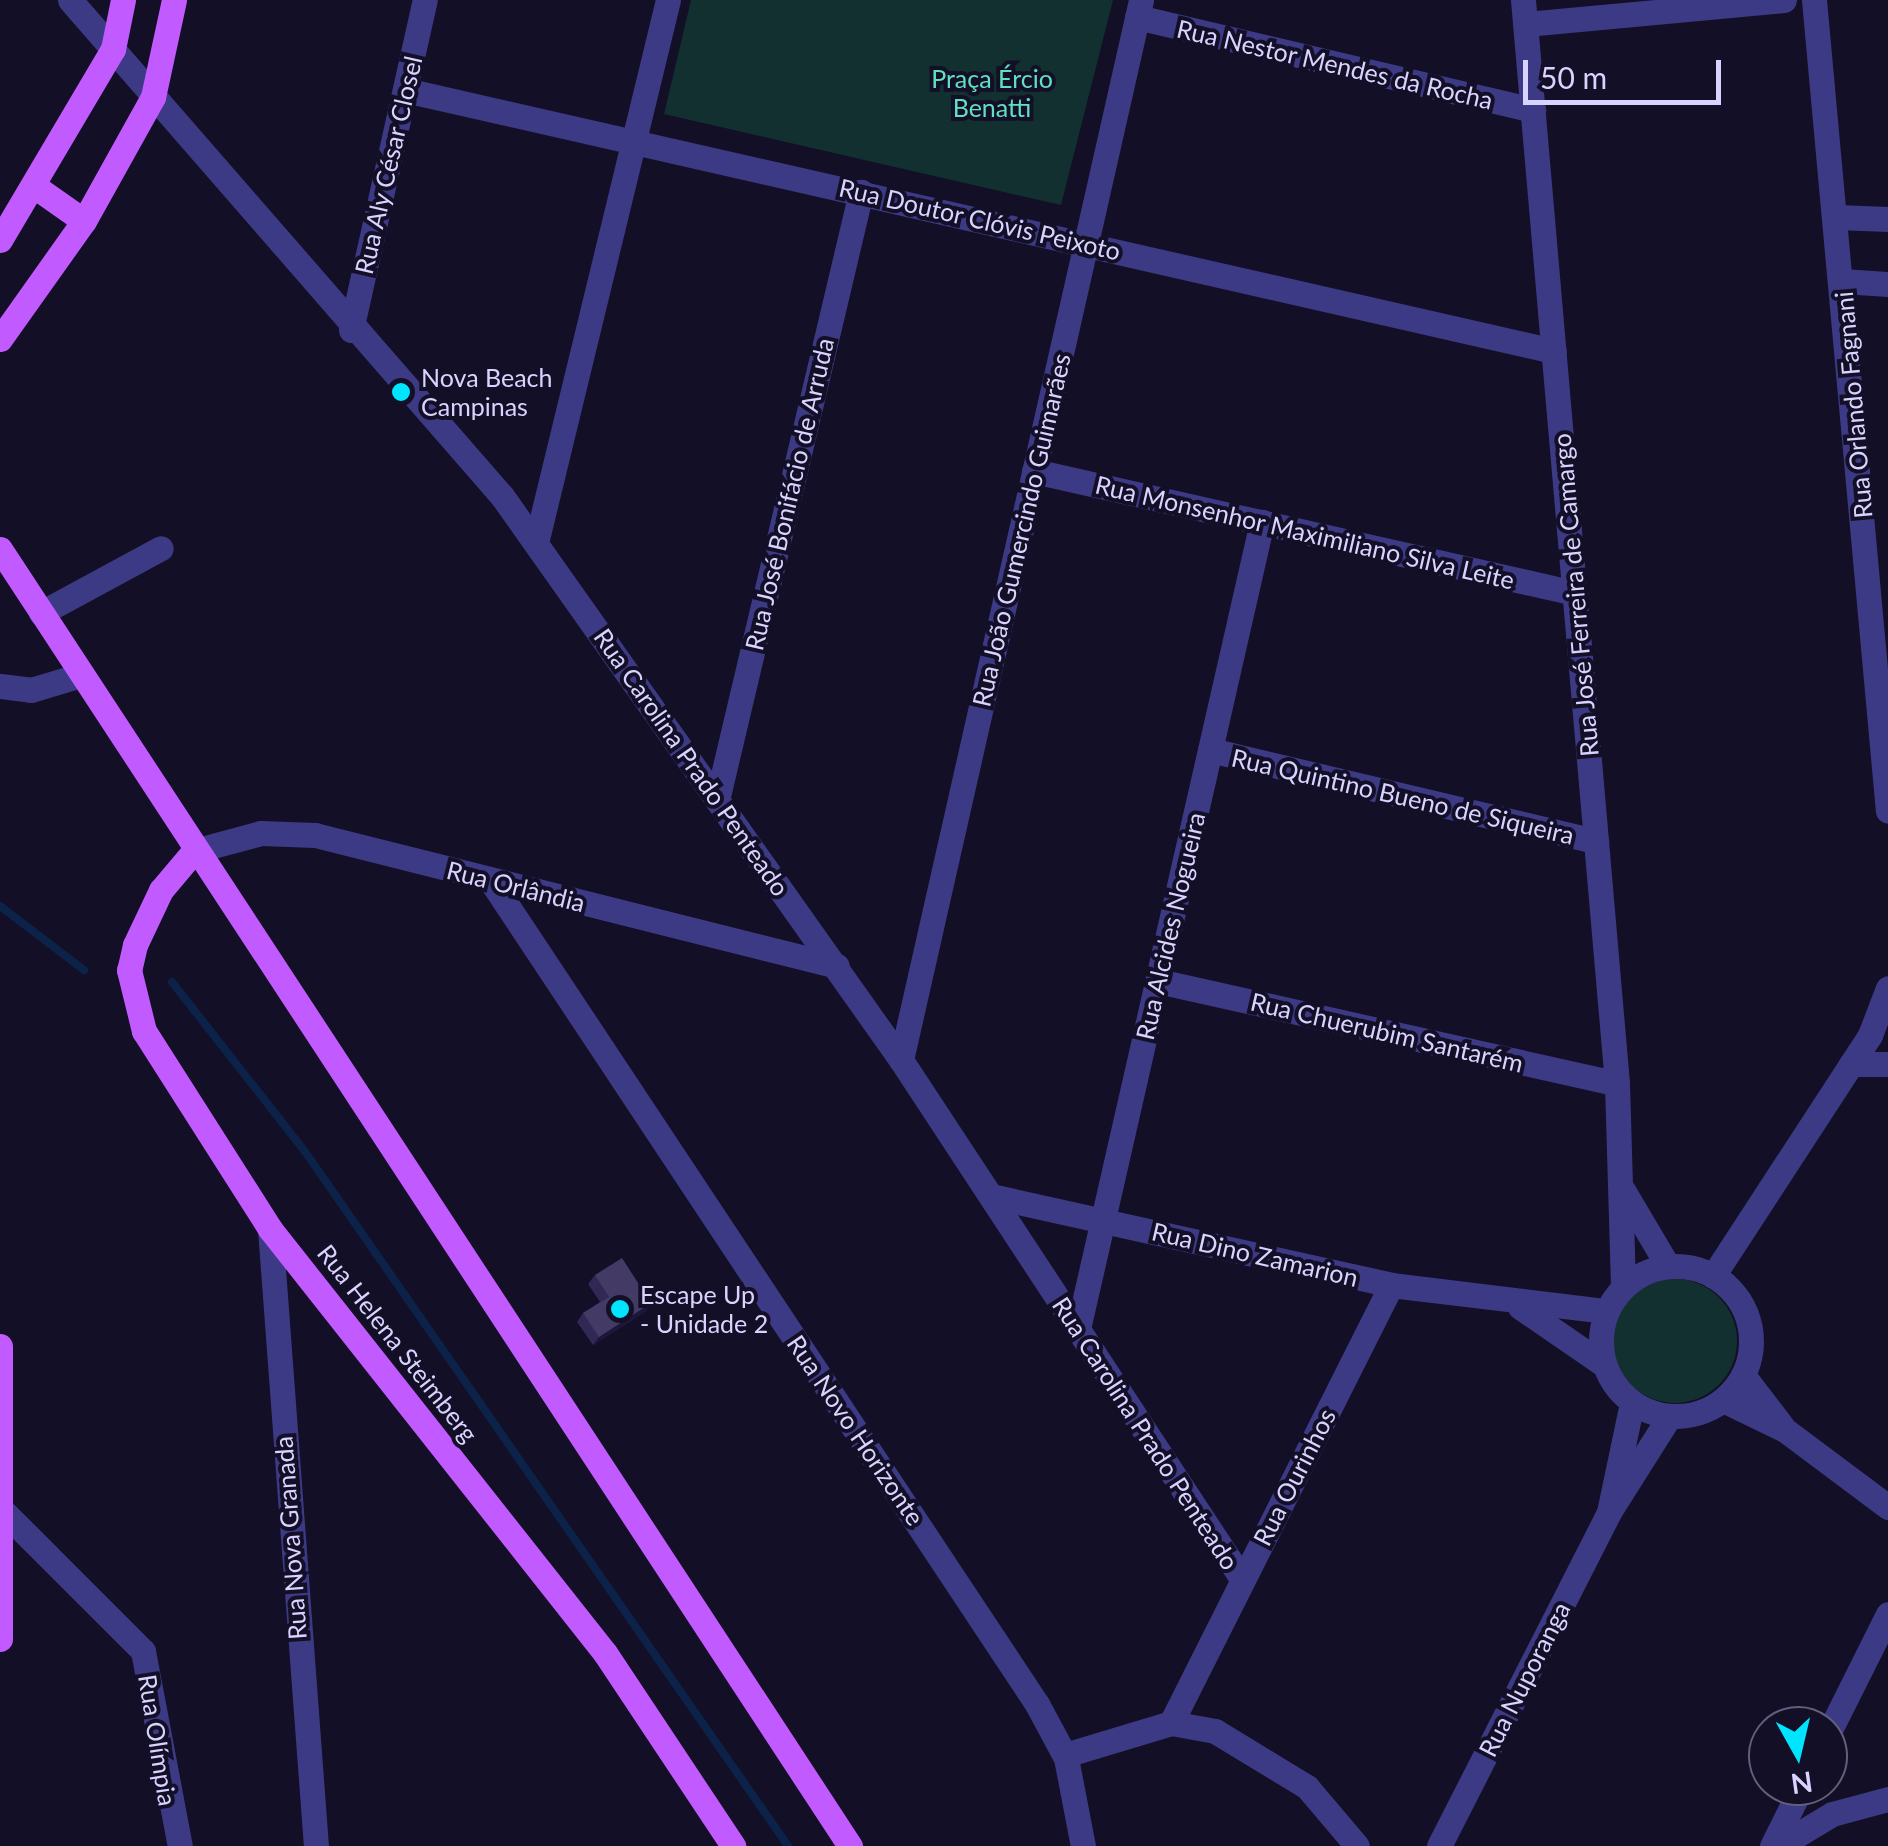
<!DOCTYPE html>
<html>
<head>
<meta charset="utf-8">
<style>
  body { margin:0 }
  #map { position:relative; width:1888px; height:1846px; overflow:hidden; background:#130f26; font-family:Lato,sans-serif }
  div>[style] { position:absolute }
  .green>* { inset:0; background:#12302f }
  .round { border-radius:50% }
  .stream>* { height:8px; margin:-4px; padding:0 4px; transform-origin:4px; border-radius:4px; background:#0c2248 }
  .minor>* { height:25px; margin:-12.5px; padding:0 12.5px; transform-origin:12.5px; border-radius:12.5px; background:#3d3a85 }
  .minor>.ring { margin:-12.5px; padding:0; box-sizing:content-box; background:none; border:25px solid #3d3a85; border-radius:50% }
  .major>* { height:25px; margin:-12.5px; padding:0 12.5px; transform-origin:12.5px; border-radius:12.5px; background:#c25bff }
  .wall>* { inset:0; background:#312854 }
  .shaded-wall>* { inset:0; background:#1d163a }
  .building>* { inset:0; background:#433a66 }
  .dots>* { width:28px; height:28px; translate:-50% -50%; box-sizing:border-box; border:5px solid #130f26; border-radius:50% }
  span { translate:-50% -50%; white-space:nowrap; text-align:center; line-height:1.15; -webkit-text-stroke:8px #130f26; paint-order:stroke }
  .street-label { font-size:25px; color:#d9d4ff }
  .park-label { font-size:25px; color:#5fe0c0 }
  .poi-label { font-size:25px; color:#d9d4ff }
  .left { translate:0 -50%; text-align:left }
  .north { position:absolute; left:1748px; top:1706px; width:100px; height:100px; box-sizing:border-box; background:#130f26; border:2px solid #625e7d; border-radius:50%; rotate:172deg; font-size:28px; font-weight:700; line-height:40px; text-align:center; color:#d9d4ff }
  .north::after { content:''; display:block; margin:auto; width:35px; height:45px; background:#00e5ff; clip-path:polygon(50% 0,100% 100%,50% 72%,0 100%) }
  .scale { position:absolute; left:1523px; top:60px; width:198px; height:45px; box-sizing:border-box; border:5px solid #d9d4ff; border-top:0; padding-left:12px; font-size:30px; line-height:35px; white-space:nowrap; color:#d9d4ff; -webkit-text-stroke:8px #130f26; paint-order:stroke }
</style>
</head>
<body>
<div id="map">
  <div class="green">
    <div style="clip-path:polygon(691px 0,1113px 0,1061px 205px,664px 114px)"></div>
    <div class="round" style="left:1613px;top:1279px;width:124px;height:124px"></div>
  </div>
  <div class="stream">
    <div style="left:0;top:906px;width:106px;rotate:37.3deg"></div>
    <div style="left:172px;top:982px;width:217px;rotate:51.9deg"></div>
    <div style="left:306px;top:1153px;width:844px;rotate:55.18deg"></div>
  </div>
  <div class="minor">
    <div style="left:70px;top:0;width:658px;rotate:48.95deg"></div>
    <div style="left:502px;top:496px;width:691px;rotate:54.72deg"></div>
    <div style="left:901px;top:1060px;width:621px;rotate:56.69deg"></div>
    <div style="left:1523px;top:0;width:1088px;rotate:85.04deg"></div>
    <div style="left:1617px;top:1084px;width:203px;rotate:88.3deg"></div>
    <div style="left:1814px;top:0;width:814px;rotate:84.79deg"></div>
    <div style="left:1137px;top:17px;width:407px;rotate:13.2deg"></div>
    <div style="left:1526px;top:24px;width:259px;rotate:-5.3deg"></div>
    <div style="left:405px;top:90px;width:1178px;rotate:12.8deg"></div>
    <div style="left:1837px;top:217px;width:51px;rotate:2.2deg"></div>
    <div style="left:1842px;top:281px;width:46px;rotate:3.7deg"></div>
    <div style="left:351px;top:330px;width:338px;rotate:-77.4deg"></div>
    <div style="left:1034px;top:471px;width:555px;rotate:12.71deg"></div>
    <div style="left:536px;top:543px;width:559px;rotate:-76.34deg"></div>
    <div style="left:41px;top:613px;width:136px;rotate:-28.4deg"></div>
    <div style="left:0;top:686px;width:31px;rotate:7deg"></div>
    <div style="left:31px;top:690px;width:52px;rotate:-16.7deg"></div>
    <div style="left:1210px;top:750px;width:397px;rotate:13.3deg"></div>
    <div style="left:718px;top:796px;width:621px;rotate:-76.68deg"></div>
    <div style="left:194px;top:851px;width:69px;rotate:-15deg"></div>
    <div style="left:261px;top:833px;width:54px;rotate:2.1deg"></div>
    <div style="left:315px;top:835px;width:538px;rotate:14.09deg"></div>
    <div style="left:491px;top:881px;width:988px;rotate:56.44deg"></div>
    <div style="left:1037px;top:1704px;width:61px;rotate:61.8deg"></div>
    <div style="left:1066px;top:1758px;width:90px;rotate:79.1deg"></div>
    <div style="left:1158px;top:981px;width:470px;rotate:12.6deg"></div>
    <div style="left:901px;top:1060px;width:1087px;rotate:-77.24deg"></div>
    <div style="left:1851px;top:1064px;width:37px"></div>
    <div style="left:1623px;top:1190px;width:88px;rotate:59.4deg"></div>
    <div style="left:991px;top:1196px;width:410px;rotate:12.5deg"></div>
    <div style="left:1391px;top:1285px;width:217px;rotate:6.9deg"></div>
    <div style="left:270px;top:1229px;width:619px;rotate:85.74deg"></div>
    <div class="ring" style="left:1601px;top:1266px;width:125px;height:125px"></div>
    <div style="left:1713px;top:1276px;width:288px;rotate:-56.9deg"></div>
    <div style="left:1870px;top:1035px;width:50px;rotate:-69deg"></div>
    <div style="left:1520px;top:1307px;width:101px;rotate:34.5deg"></div>
    <div style="left:1078px;top:1329px;width:828px;rotate:-77.16deg"></div>
    <div style="left:1743px;top:1375px;width:64px;rotate:52.6deg"></div>
    <div style="left:1723px;top:1400px;width:69px;rotate:25.8deg"></div>
    <div style="left:1785px;top:1430px;width:129px;rotate:36.8deg"></div>
    <div style="left:3px;top:1511px;width:198px;rotate:45deg"></div>
    <div style="left:143px;top:1651px;width:198px;rotate:79.3deg"></div>
    <div style="left:1609px;top:1512px;width:111px;rotate:-78.1deg"></div>
    <div style="left:1171px;top:1723px;width:490px;rotate:-63.3deg"></div>
    <div style="left:1828px;top:1734px;width:134px;rotate:-63.4deg"></div>
    <div style="left:1065px;top:1755px;width:111px;rotate:-16.8deg"></div>
    <div style="left:1171px;top:1723px;width:45px;rotate:10.3deg"></div>
    <div style="left:1215px;top:1731px;width:108px;rotate:31.3deg"></div>
    <div style="left:1307px;top:1787px;width:77px;rotate:49.7deg"></div>
    <div style="left:1439px;top:1846px;width:375px;rotate:-63deg"></div>
    <div style="left:1609px;top:1512px;width:112px;rotate:-57.7deg"></div>
    <div style="left:1772px;top:1846px;width:67px;rotate:-63.4deg"></div>
    <div style="left:1779px;top:1846px;width:62px;rotate:-31.1deg"></div>
    <div style="left:1832px;top:1814px;width:58px;rotate:-15deg"></div>
  </div>
  <div class="major">
    <div style="left:37px;top:188px;width:57px;rotate:35.1deg"></div>
    <div style="left:0;top:240px;width:222px;rotate:-59.4deg"></div>
    <div style="left:113px;top:49px;width:50px;rotate:-78.5deg"></div>
    <div style="left:0;top:339px;width:145px;rotate:-54.6deg"></div>
    <div style="left:84px;top:221px;width:142px;rotate:-60.9deg"></div>
    <div style="left:153px;top:97px;width:99px;rotate:-77.8deg"></div>
    <div style="left:0;top:549px;width:1551px;rotate:56.76deg"></div>
    <div style="left:194px;top:851px;width:51px;rotate:130.2deg"></div>
    <div style="left:161px;top:890px;width:61px;rotate:115.3deg"></div>
    <div style="left:135px;top:945px;width:26px;rotate:103deg"></div>
    <div style="left:129px;top:970px;width:63px;rotate:76.2deg"></div>
    <div style="left:144px;top:1031px;width:235px;rotate:57.5deg"></div>
    <div style="left:270px;top:1229px;width:540px;rotate:51.69deg"></div>
    <div style="left:605px;top:1653px;width:232px;rotate:56.4deg"></div>
    <div style="left:0;top:1346px;width:293px;rotate:90deg"></div>
  </div>
  <div class="wall">
    <div style="clip-path:polygon(595px 1275px,651px 1303px,645px 1312px,593px 1345px,577px 1322px,583px 1313px,600px 1302px,588px 1284px)"></div>
  </div>
  <div class="shaded-wall">
    <div style="clip-path:polygon(651px 1303px,645px 1312px,593px 1345px,599px 1337px)"></div>
  </div>
  <div class="building">
    <div style="clip-path:polygon(622px 1258px,651px 1303px,599px 1337px,583px 1313px,609px 1297px,595px 1275px)"></div>
  </div>
  <div class="dots">
    <div style="left:401px;top:392px;background:#00e5ff"></div>
    <div style="left:620px;top:1309px;background:#00e5ff"></div>
  </div>
  <div class="street-label">
    <span style="left:1335px;top:64px;rotate:13deg">Rua Nestor Mendes da Rocha</span>
    <span style="left:388px;top:165px;rotate:-77deg">Rua Aly César Closel</span>
    <span style="left:980px;top:219px;rotate:13deg">Rua Doutor Clóvis Peixoto</span>
    <span style="left:1853px;top:405px;rotate:-95deg">Rua Orlando Fagnani</span>
    <span style="left:789px;top:494px;rotate:-77deg">Rua José Bonifácio de Arruda</span>
    <span style="left:1021px;top:530px;rotate:-77deg">Rua João Gumercindo Guimarães</span>
    <span style="left:1305px;top:532px;rotate:13deg">Rua Monsenhor Maximiliano Silva Leite</span>
    <span style="left:1575px;top:595px;rotate:-95deg">Rua José Ferreira de Camargo</span>
    <span style="left:692px;top:762px;rotate:55deg">Rua Carolina Prado Penteado</span>
    <span style="left:1403px;top:796px;rotate:13deg">Rua Quintino Bueno de Siqueira</span>
    <span style="left:516px;top:886px;rotate:14deg">Rua Orlândia</span>
    <span style="left:1170px;top:926px;rotate:-77deg">Rua Alcides Nogueira</span>
    <span style="left:1387px;top:1032px;rotate:13deg">Rua Chuerubim Santarém</span>
    <span style="left:1255px;top:1254px;rotate:13deg">Rua Dino Zamarion</span>
    <span style="left:398px;top:1343px;rotate:52deg">Rua Helena Steimberg</span>
    <span style="left:856px;top:1430px;rotate:56deg">Rua Novo Horizonte</span>
    <span style="left:1146px;top:1433px;rotate:57deg">Rua Carolina Prado Penteado</span>
    <span style="left:1294px;top:1477px;rotate:-63deg">Rua Ourinhos</span>
    <span style="left:290px;top:1538px;rotate:-94deg">Rua Nova Granada</span>
    <span style="left:1524px;top:1679px;rotate:-63deg">Rua Nuporanga</span>
    <span style="left:158px;top:1740px;rotate:81deg">Rua Olímpia</span>
  </div>
  <div class="park-label">
    <span style="left:992px;top:93px">Praça Ércio<br>Benatti</span>
  </div>
  <div class="poi-label">
    <span class="left" style="left:421px;top:392px">Nova Beach<br>Campinas</span>
    <span class="left" style="left:640px;top:1309px">Escape Up<br>- Unidade 2</span>
  </div>
  <div class="north">N</div>
  <div class="scale">50 m</div>
</div>
</body>
</html>
